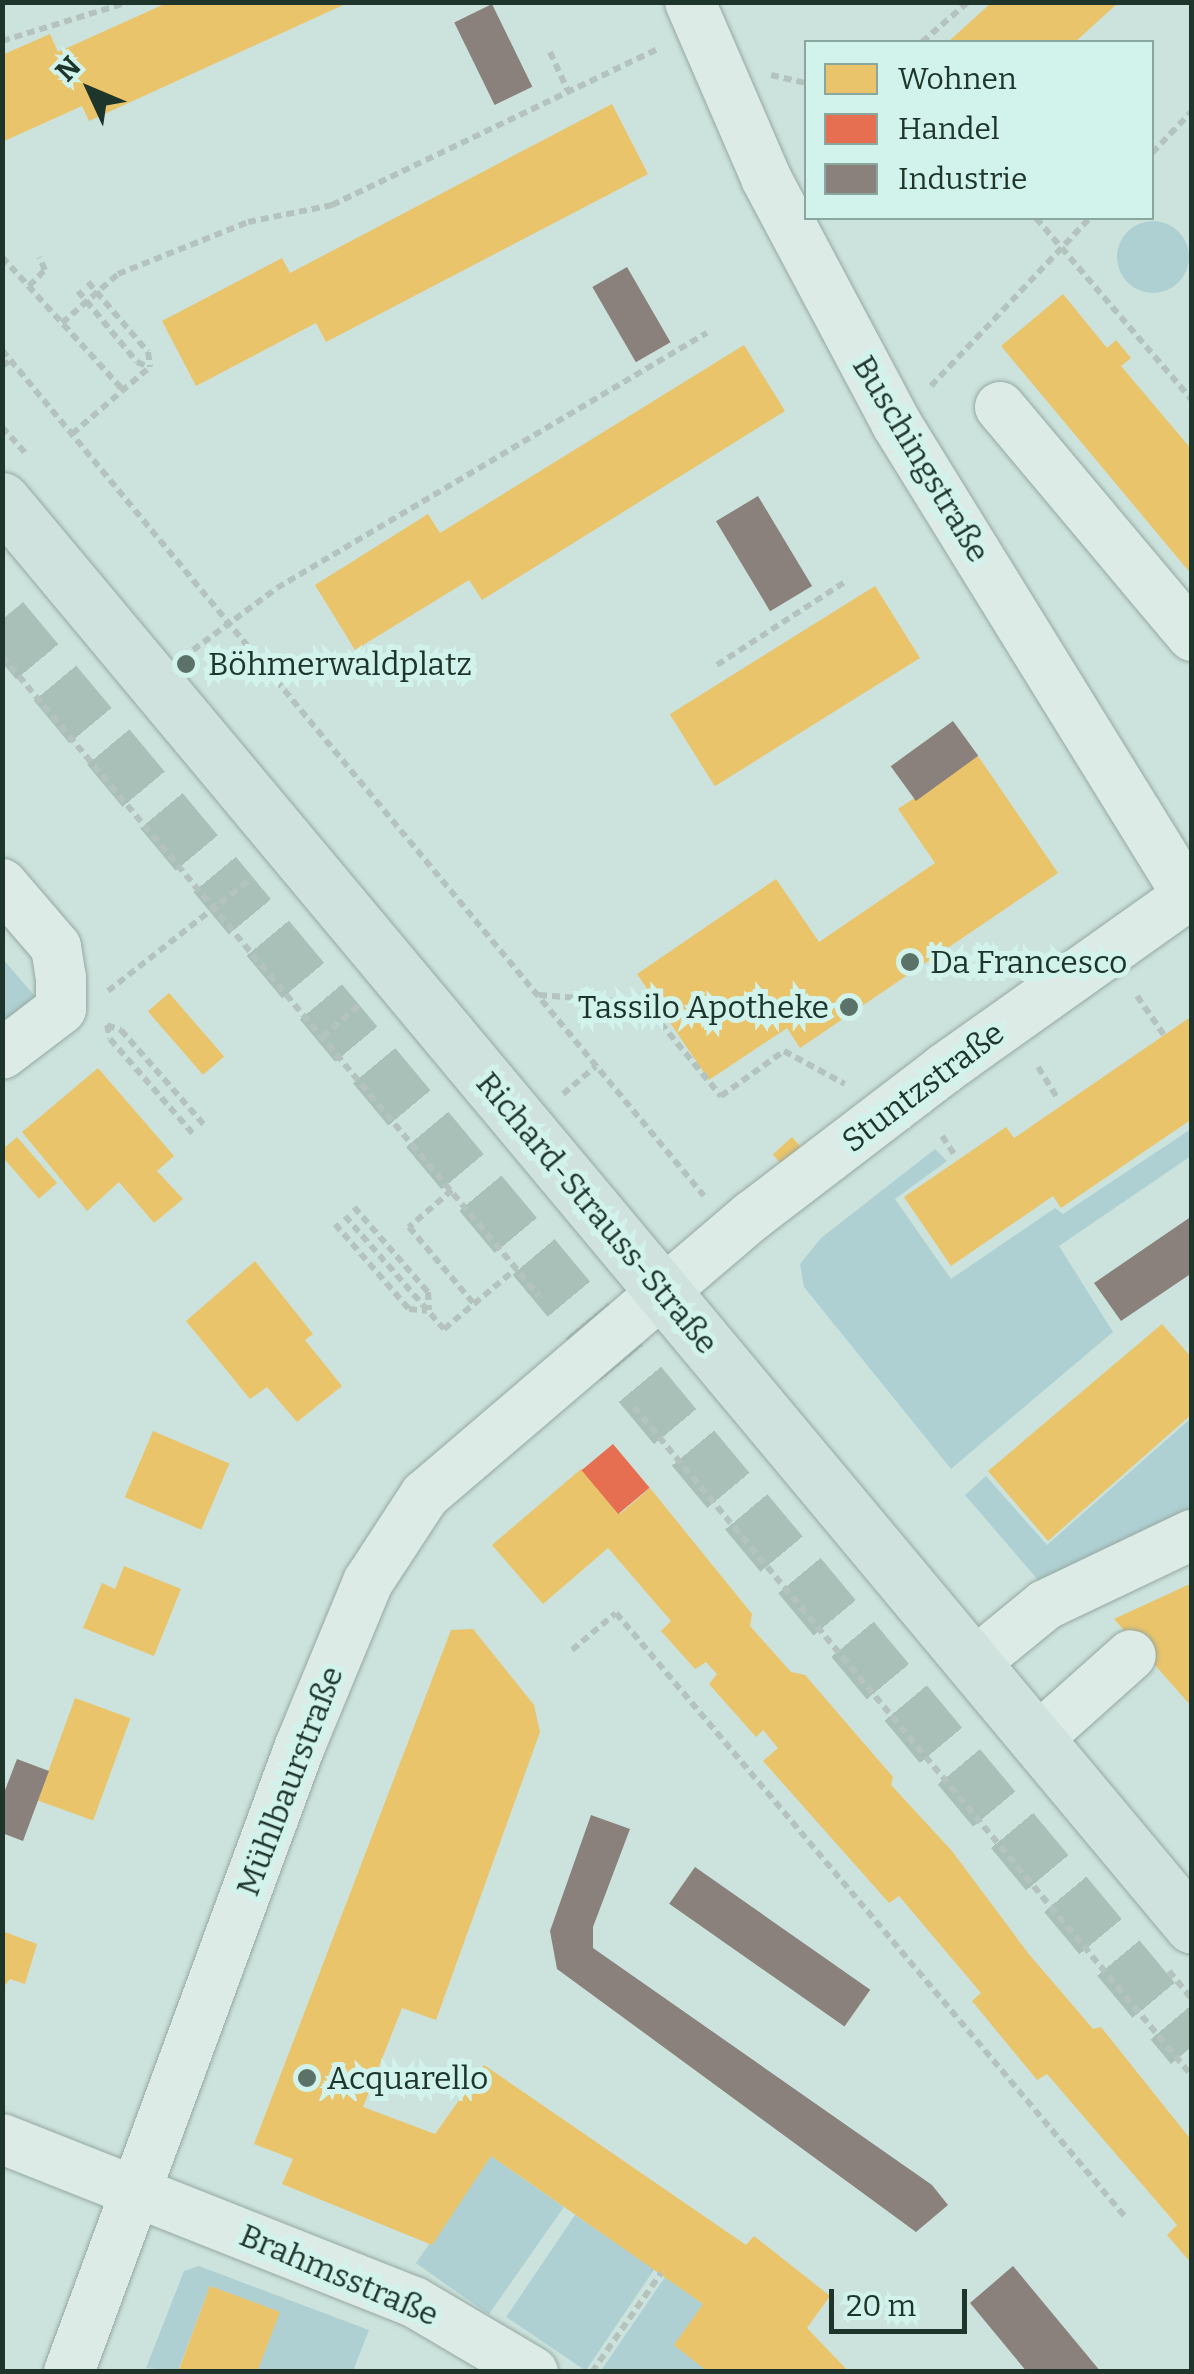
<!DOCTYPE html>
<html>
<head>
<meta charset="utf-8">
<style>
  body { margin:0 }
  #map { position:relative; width:1194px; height:2374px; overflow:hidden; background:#cce3dd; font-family:Bitter,serif }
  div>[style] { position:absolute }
  .green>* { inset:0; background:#afd0d2; transform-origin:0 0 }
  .round { border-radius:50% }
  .homes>* { inset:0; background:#e9c46a; transform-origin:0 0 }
  .shops>* { inset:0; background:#e76f51; transform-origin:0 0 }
  .industry>* { inset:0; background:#8a817c; transform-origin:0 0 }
  .highway-tunnel>* { height:55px; margin-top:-27.5px; transform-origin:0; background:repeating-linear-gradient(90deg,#a9c0b9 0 55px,transparent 0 83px) }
  .path>* { height:6px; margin-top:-3px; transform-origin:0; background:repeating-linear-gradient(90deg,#b4c3be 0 8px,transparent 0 13px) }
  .roads { filter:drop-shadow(0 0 2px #96a8a2) drop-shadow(0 0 2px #96a8a2) }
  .minor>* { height:50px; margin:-25px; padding:0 25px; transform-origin:25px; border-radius:25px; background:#ddebe7 }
  .major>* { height:55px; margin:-27.5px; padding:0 27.5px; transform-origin:27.5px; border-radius:27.5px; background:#cfe2dd }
  .dots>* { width:28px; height:28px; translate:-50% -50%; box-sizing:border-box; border:5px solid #d2f3ec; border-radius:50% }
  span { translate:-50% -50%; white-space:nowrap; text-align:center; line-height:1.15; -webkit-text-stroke:10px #d2f3ec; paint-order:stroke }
  .street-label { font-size:32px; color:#1e352b }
  .poi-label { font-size:32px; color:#1e352b }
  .left { translate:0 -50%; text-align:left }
  .right { translate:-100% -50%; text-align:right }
  .frame { position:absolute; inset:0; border:5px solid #1e352b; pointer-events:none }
  .legend { position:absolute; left:804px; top:40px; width:350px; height:180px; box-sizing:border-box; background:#d2f3ec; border:2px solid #8aa79f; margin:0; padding:12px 18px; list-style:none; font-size:30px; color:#1e352b }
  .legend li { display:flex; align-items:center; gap:20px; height:50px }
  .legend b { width:50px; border:2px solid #8aa79f }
  .north { position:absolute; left:40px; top:40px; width:100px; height:100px; -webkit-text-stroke:8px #d2f3ec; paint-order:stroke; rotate:314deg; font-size:28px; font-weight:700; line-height:40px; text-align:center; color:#1e352b }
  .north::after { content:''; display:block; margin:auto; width:35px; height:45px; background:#1e352b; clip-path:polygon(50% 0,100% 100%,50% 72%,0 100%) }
  .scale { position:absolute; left:829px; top:2289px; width:138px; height:45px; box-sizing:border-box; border:5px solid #1e352b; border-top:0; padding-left:12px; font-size:30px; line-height:35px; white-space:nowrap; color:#1e352b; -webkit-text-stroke:8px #d2f3ec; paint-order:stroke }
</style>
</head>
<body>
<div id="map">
  <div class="green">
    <div class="round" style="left:1117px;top:221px;width:72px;height:72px"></div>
    <div style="clip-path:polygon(2px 958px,45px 1008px,2px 1039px)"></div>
    <div style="clip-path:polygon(1191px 1129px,1191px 1156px,1059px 1246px,1113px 1332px,951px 1469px,804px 1287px,800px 1264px,821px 1238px,935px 1149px,947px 1161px,895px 1199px,951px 1279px,1055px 1208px,1063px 1214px)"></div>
    <div style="clip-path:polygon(1189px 1420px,1191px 1520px,1050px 1594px,965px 1495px,986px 1476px,1047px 1545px)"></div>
    <div style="left:491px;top:2156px;width:89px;height:131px;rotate:35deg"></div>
    <div style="left:575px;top:2215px;width:96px;height:123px;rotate:34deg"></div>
    <div style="clip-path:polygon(199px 2266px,369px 2330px,353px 2371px,257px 2371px,279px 2312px,210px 2286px,178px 2371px,146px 2368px,184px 2271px)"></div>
    <div style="clip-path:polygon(665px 2277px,703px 2304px,708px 2371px,600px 2372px)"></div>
  </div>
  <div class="homes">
    <div style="clip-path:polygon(169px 2px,350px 2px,89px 121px,82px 106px,2px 142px,2px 55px,50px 34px,58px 52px)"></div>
    <div style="clip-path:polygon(992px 2px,1119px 2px,1075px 42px,948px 42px)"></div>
    <div style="clip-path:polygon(612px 104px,648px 174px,326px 342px,316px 323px,196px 386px,162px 321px,282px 258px,290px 273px)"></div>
    <div style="clip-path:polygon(1063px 294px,1107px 348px,1116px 340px,1131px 358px,1121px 366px,1192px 450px,1192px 575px,1001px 346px)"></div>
    <div style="clip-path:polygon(744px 345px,785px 411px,482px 600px,469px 580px,355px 650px,315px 585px,428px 514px,440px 533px)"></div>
    <div style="left:875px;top:586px;width:85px;height:242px;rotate:58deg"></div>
    <div style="clip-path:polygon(978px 756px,1058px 873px,800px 1048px,787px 1028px,709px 1080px,637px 974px,776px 879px,819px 942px,935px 863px,898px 809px)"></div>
    <div style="left:169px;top:993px;width:84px;height:28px;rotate:49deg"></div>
    <div style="clip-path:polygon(1192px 1016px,1192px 1119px,1061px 1208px,1053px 1196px,951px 1266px,904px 1197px,1006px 1127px,1014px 1138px)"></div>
    <div style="clip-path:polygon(98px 1068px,174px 1156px,157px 1171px,183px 1199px,154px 1223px,119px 1182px,87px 1211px,22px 1132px)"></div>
    <div style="left:17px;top:1137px;width:61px;height:24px;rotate:49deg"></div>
    <div style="left:792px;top:1137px;width:15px;height:26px;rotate:48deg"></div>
    <div style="clip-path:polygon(255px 1261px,313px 1334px,305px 1340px,342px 1386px,297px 1422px,267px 1387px,250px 1399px,186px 1321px)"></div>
    <div style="clip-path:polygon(1162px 1324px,1192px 1358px,1192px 1414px,1048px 1541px,988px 1471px)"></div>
    <div style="left:153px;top:1431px;width:83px;height:72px;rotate:23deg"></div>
    <div style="clip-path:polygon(581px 1469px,620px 1514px,650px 1488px,752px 1614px,750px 1626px,791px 1672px,805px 1675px,893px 1777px,891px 1785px,952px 1851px,1028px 1953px,1093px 2029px,1101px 2027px,1192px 2141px,1192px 2264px,1167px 2235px,1177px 2225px,1047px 2074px,1037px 2080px,972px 2001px,981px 1993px,899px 1896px,889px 1903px,763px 1761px,778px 1748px,763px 1730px,756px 1737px,709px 1684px,717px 1674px,706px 1662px,695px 1669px,661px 1631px,671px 1621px,608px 1548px,543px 1604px,492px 1545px)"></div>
    <div style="clip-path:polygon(124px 1566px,181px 1589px,154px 1656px,83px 1628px,102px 1583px,115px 1589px)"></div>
    <div style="clip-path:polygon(1192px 1583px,1192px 1707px,1114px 1619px)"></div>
    <div style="clip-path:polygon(473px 1629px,534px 1705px,540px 1732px,436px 2020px,402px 2008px,363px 2107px,435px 2134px,484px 2065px,746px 2245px,754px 2236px,830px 2296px,807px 2328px,849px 2372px,708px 2372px,674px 2345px,703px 2304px,491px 2156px,432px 2245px,282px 2184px,293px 2159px,254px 2144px,451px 1630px)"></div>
    <div style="left:75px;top:1698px;width:59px;height:109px;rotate:20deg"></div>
    <div style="clip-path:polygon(2px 1931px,37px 1944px,25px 1984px,10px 1979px,2px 1989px)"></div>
    <div style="clip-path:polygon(210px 2286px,280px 2312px,257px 2372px,178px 2372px)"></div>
  </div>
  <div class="shops">
    <div style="left:613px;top:1444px;width:57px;height:41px;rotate:50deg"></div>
  </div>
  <div class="industry">
    <div style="left:492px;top:4px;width:92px;height:42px;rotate:64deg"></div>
    <div style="left:627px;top:267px;width:87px;height:40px;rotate:60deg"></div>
    <div style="left:758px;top:496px;width:105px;height:49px;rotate:59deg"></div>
    <div style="left:953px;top:721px;width:43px;height:77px;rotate:54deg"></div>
    <div style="clip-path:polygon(1192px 1216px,1192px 1273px,1121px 1321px,1094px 1283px)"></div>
    <div style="clip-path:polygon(17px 1759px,49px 1771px,23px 1841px,2px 1833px,2px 1798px)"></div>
    <div style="clip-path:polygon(591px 1815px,630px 1829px,593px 1927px,593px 1948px,932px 2185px,948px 2205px,916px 2232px,557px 1969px,550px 1931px)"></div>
    <div style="left:695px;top:1867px;width:214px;height:45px;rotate:35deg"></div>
    <div style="clip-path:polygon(1013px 2266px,1101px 2372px,1027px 2372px,970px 2303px)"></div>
  </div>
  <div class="highway-tunnel">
    <div style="left:2px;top:619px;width:1858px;rotate:50.17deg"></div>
  </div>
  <div class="path">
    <div style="left:2px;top:41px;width:133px;rotate:-17.1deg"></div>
    <div style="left:922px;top:42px;width:61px;rotate:-41deg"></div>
    <div style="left:550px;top:52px;width:43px;rotate:65.2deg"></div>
    <div style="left:771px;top:75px;width:36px;rotate:13deg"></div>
    <div style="left:1152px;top:153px;width:58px;rotate:-46.4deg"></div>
    <div style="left:1036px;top:218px;width:240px;rotate:49.4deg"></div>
    <div style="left:2px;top:257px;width:180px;rotate:47.7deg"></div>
    <div style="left:88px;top:282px;width:92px;rotate:49.4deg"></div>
    <div style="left:148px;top:352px;width:15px;rotate:82deg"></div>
    <div style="left:29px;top:286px;width:23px;rotate:-45deg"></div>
    <div style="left:45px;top:270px;width:14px;rotate:-115deg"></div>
    <div style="left:78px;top:291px;width:92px;rotate:50.3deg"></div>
    <div style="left:137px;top:362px;width:13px;rotate:23deg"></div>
    <div style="left:62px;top:323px;width:74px;rotate:-41.2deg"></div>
    <div style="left:118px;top:274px;width:140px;rotate:-21.8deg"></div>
    <div style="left:248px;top:222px;width:86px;rotate:-11.4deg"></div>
    <div style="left:332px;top:205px;width:364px;rotate:-25.6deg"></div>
    <div style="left:2px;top:350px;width:1099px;rotate:50.31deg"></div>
    <div style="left:2px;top:366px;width:11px;rotate:-34deg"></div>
    <div style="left:931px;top:386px;width:231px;rotate:-46.6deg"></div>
    <div style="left:2px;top:427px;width:39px;rotate:48deg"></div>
    <div style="left:72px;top:434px;width:103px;rotate:-40.7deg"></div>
    <div style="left:193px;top:650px;width:104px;rotate:-36.4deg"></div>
    <div style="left:277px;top:588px;width:500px;rotate:-30.7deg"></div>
    <div style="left:2px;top:656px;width:835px;rotate:50deg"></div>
    <div style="left:717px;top:665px;width:156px;rotate:-33deg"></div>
    <div style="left:108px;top:991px;width:183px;rotate:-38.1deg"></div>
    <div style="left:539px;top:995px;width:105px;rotate:4.4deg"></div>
    <div style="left:644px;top:1003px;width:121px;rotate:50.4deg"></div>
    <div style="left:721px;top:1096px;width:77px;rotate:-35.5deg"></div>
    <div style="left:784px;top:1051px;width:69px;rotate:28.4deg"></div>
    <div style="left:1137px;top:996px;width:47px;rotate:55.3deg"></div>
    <div style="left:107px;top:1025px;width:14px;rotate:78deg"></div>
    <div style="left:110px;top:1039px;width:129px;rotate:48.8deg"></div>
    <div style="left:107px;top:1025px;width:15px;rotate:20deg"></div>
    <div style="left:121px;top:1030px;width:129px;rotate:48.8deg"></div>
    <div style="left:323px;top:1037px;width:48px;rotate:-41.6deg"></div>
    <div style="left:1038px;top:1067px;width:36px;rotate:58deg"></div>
    <div style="left:563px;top:1094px;width:43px;rotate:-40.3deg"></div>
    <div style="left:942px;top:1136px;width:23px;rotate:56deg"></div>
    <div style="left:452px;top:1190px;width:57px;rotate:139.3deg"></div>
    <div style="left:409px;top:1227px;width:101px;rotate:49.8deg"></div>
    <div style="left:354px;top:1207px;width:113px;rotate:49deg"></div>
    <div style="left:428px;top:1292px;width:18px;rotate:87deg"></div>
    <div style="left:345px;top:1216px;width:150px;rotate:48.8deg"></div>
    <div style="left:444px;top:1329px;width:95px;rotate:-39.9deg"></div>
    <div style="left:335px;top:1224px;width:113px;rotate:49deg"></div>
    <div style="left:409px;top:1309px;width:18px;rotate:6deg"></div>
    <div style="left:634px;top:1407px;width:871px;rotate:50.17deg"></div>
    <div style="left:572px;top:1650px;width:57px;rotate:-40.1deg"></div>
    <div style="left:616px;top:1613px;width:793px;rotate:49.86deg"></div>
    <div style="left:1169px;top:1971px;width:36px;rotate:51deg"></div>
    <div style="left:592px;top:2372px;width:121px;rotate:-55.1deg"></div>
  </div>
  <div class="roads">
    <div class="minor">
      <div style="left:690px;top:2px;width:192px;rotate:66.6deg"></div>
      <div style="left:766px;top:178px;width:277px;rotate:62deg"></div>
      <div style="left:896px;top:423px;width:556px;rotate:58.31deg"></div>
      <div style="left:1000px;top:407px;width:299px;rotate:50deg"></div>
      <div style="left:2px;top:884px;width:83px;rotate:49.4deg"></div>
      <div style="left:56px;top:947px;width:30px;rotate:81deg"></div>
      <div style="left:61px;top:977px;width:32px;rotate:90deg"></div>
      <div style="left:61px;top:1009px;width:74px;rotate:142.7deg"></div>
      <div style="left:973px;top:1664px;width:93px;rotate:-39.3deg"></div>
      <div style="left:1045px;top:1605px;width:163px;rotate:-25.5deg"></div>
      <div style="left:1036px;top:1740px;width:127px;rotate:-41.8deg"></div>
      <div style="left:2px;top:2139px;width:443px;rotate:21.6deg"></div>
      <div style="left:414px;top:2302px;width:138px;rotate:30.5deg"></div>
      <div style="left:69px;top:2372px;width:667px;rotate:-69.75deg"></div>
      <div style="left:300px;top:1746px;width:178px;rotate:-67.5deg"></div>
      <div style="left:368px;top:1582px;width:104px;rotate:-56.8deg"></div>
      <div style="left:425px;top:1495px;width:430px;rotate:-40.5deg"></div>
      <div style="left:752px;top:1216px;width:242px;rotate:-37.4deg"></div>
      <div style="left:944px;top:1069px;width:304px;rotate:-35.4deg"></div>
    </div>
    <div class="major">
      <div style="left:2px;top:500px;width:1857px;rotate:50.15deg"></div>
    </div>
  </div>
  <div class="dots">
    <div style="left:186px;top:664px;background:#5b7269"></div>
    <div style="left:910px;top:962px;background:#5b7269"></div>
    <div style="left:849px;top:1007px;background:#5b7269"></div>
    <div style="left:307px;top:2078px;background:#5b7269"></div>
  </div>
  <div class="street-label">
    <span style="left:921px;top:459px;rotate:59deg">Buschingstraße</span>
    <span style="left:923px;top:1087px;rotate:-37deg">Stuntzstraße</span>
    <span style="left:597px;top:1213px;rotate:50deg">Richard-Strauss-Straße</span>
    <span style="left:290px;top:1781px;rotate:-69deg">Mühlbaurstraße</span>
    <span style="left:339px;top:2275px;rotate:23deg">Brahmsstraße</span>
  </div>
  <div class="poi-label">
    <span class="left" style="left:208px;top:664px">Böhmerwaldplatz</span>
    <span class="left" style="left:930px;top:962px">Da Francesco</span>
    <span class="right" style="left:829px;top:1007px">Tassilo Apotheke</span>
    <span class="left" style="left:327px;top:2078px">Acquarello</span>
  </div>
  <div class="frame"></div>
  <ul class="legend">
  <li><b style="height:28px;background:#e9c46a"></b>Wohnen</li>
  <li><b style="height:28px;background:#e76f51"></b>Handel</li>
  <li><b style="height:28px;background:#8a817c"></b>Industrie</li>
  </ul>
  <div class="north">N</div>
  <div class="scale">20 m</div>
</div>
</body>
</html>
